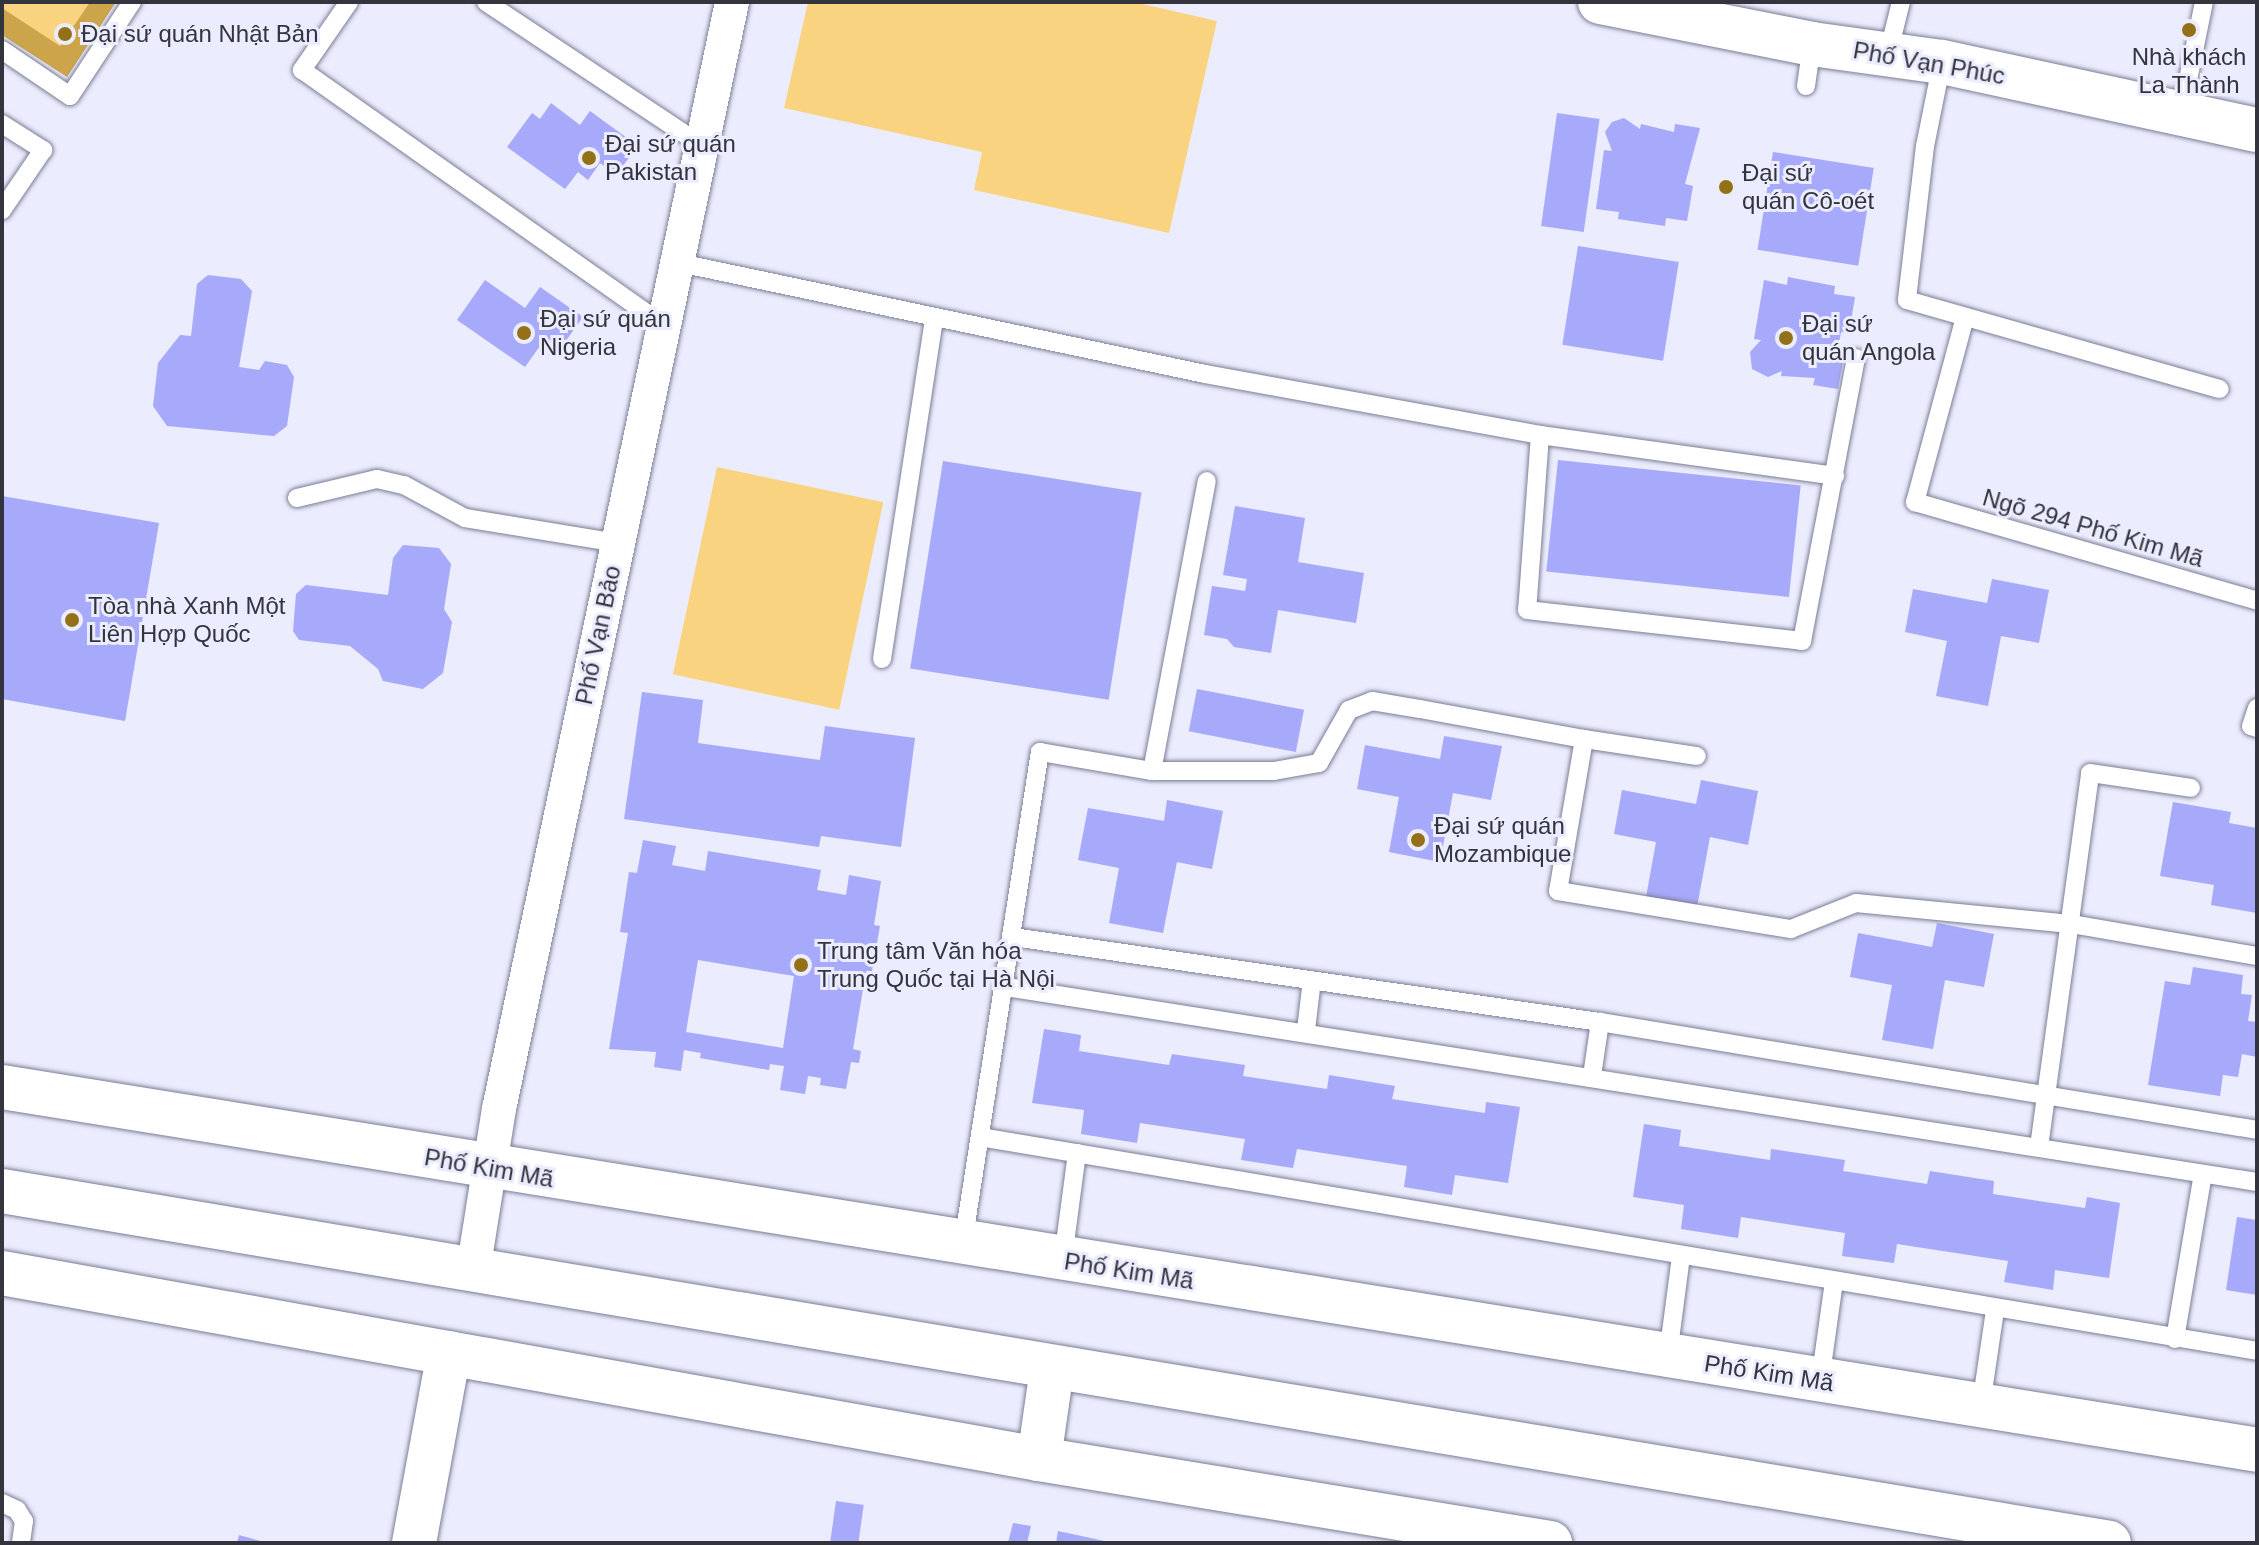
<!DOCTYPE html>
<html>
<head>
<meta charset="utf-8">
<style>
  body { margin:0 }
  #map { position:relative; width:2259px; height:1545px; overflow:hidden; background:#ebecfd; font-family:Arial,sans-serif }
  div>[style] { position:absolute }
  .green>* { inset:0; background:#f9d37f; transform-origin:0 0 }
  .forest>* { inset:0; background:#cca54b }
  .building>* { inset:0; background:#a7a9fb; transform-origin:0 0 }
  .roads { filter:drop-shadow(0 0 2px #7b7d96) drop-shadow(0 0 2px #7b7d96) }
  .service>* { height:18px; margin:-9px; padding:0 9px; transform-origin:9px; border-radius:9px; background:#fff }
  .minor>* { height:34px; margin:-17px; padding:0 17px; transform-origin:17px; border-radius:17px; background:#fff }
  .tertiary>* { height:44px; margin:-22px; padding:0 22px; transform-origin:22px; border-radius:22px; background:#fff }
  .secondary>* { height:44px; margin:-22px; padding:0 22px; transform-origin:22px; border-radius:22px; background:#fff }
  .primary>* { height:44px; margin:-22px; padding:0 22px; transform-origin:22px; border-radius:22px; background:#fff }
  .dots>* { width:22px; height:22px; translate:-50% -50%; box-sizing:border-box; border:4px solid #ebecfd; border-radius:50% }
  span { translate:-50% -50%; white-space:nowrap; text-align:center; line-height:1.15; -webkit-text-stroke:6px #ebecfd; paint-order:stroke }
  .poi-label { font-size:24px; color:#34343f }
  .left { translate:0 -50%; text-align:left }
  .street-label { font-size:24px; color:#34343f }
  .frame { position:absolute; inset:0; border:4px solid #34343f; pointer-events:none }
</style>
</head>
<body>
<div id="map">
  <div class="green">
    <div style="clip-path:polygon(2px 2px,90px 2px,60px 47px,2px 8px)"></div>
    <div style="clip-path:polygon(808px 2px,1134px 2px,1217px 21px,1169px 233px,974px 190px,982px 152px,784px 108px)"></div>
    <div style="left:717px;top:467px;width:170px;height:212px;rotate:12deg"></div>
  </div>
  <div class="forest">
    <div style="clip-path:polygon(90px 2px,116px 2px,67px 77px,2px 35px,2px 8px,60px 46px)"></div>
  </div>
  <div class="building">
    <div style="clip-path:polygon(551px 103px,580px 125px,590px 111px,638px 146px,616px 175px,600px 163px,588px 180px,578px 172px,565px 189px,507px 147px,532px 113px,540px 119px)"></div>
    <div style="left:1557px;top:113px;width:43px;height:114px;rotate:8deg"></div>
    <div style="clip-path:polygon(1624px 118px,1640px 129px,1641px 124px,1674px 132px,1675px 124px,1700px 128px,1685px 184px,1693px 186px,1687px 221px,1666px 218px,1665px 226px,1618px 219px,1619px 212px,1596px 209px,1604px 150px,1612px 151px,1605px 132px,1612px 122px)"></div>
    <div style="left:1773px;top:152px;width:102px;height:99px;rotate:9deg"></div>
    <div style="left:1578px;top:246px;width:102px;height:100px;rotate:9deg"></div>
    <div style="clip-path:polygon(208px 275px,241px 279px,252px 291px,239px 367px,259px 370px,265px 361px,287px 365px,294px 377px,287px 426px,274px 436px,167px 426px,153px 406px,158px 363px,180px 335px,191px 336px,197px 284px)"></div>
    <div style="clip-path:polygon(1788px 277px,1835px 286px,1834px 294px,1855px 297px,1849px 333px,1841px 332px,1837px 355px,1844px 356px,1838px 389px,1813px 385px,1815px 378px,1781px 376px,1782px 371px,1768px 377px,1752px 369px,1750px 352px,1761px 340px,1754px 339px,1764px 280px,1787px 285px)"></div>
    <div style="clip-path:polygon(485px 280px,525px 308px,540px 287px,583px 317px,555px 356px,540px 346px,525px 367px,457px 320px)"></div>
    <div style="left:1558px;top:460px;width:244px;height:112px;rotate:6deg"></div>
    <div style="left:943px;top:461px;width:201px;height:210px;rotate:9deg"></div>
    <div style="clip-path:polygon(2px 496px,159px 523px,125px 721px,2px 699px)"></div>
    <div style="clip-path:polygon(1235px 506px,1305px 518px,1298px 562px,1364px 573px,1356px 623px,1278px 610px,1271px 653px,1234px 647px,1227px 639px,1204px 635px,1212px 586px,1245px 591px,1247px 579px,1223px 575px)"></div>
    <div style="clip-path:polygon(403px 545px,439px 548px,451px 564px,444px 609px,452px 622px,443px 673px,423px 689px,383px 681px,378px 669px,350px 646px,299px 640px,293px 631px,296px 594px,306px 585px,388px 595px,393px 558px)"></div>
    <div style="clip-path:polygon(1992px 579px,2049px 590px,2039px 643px,2001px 636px,1988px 706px,1936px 696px,1947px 641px,1905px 632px,1913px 589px,1987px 603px)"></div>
    <div style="left:1197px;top:689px;width:109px;height:43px;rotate:11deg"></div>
    <div style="clip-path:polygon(642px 692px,703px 700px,698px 743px,820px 760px,825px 726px,915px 738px,901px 847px,821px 836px,819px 847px,624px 819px)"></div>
    <div style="clip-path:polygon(1444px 736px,1502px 746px,1491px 800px,1453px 793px,1440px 862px,1389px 852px,1399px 797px,1357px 789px,1365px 745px,1440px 759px)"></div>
    <div style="clip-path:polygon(1701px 780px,1758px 791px,1748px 845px,1710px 837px,1697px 907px,1646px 897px,1656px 842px,1614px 834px,1622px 790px,1696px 804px)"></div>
    <div style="clip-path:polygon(1167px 800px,1223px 811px,1212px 869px,1177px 862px,1163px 933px,1109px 923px,1119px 868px,1078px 860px,1088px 808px,1164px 821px)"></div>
    <div style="clip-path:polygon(2173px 802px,2231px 812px,2229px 823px,2257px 828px,2257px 913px,2211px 905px,2214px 885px,2160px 876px)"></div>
    <div style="clip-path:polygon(evenodd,643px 840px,676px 846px,672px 865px,705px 871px,708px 851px,821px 870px,817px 890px,846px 895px,849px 875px,881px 881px,874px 925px,880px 926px,872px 971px,866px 971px,853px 1049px,861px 1051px,859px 1063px,851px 1062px,846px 1089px,820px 1085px,821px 1078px,808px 1076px,805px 1094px,780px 1090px,784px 1066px,770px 1064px,769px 1070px,700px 1058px,701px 1053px,684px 1050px,681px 1071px,654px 1067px,656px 1052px,609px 1049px,628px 933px,620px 932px,629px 872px,637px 873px,643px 840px,698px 960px,794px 976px,783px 1048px,686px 1032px,698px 960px)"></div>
    <div style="clip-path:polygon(1937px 923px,1994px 934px,1984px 987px,1945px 980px,1933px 1049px,1882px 1040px,1892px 985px,1850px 977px,1858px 933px,1932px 947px)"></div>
    <div style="clip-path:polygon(2193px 967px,2243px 975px,2241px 994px,2252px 995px,2248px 1021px,2257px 1022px,2257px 1057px,2242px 1054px,2238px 1077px,2223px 1075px,2220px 1096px,2148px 1085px,2165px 981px,2190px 985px)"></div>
    <div style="clip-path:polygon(1044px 1029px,1081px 1035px,1079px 1051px,1169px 1065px,1172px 1054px,1245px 1065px,1243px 1076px,1327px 1089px,1329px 1075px,1395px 1086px,1392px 1099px,1485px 1113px,1486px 1102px,1520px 1107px,1508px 1183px,1455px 1175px,1452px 1195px,1404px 1187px,1407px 1166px,1297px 1149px,1293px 1168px,1241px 1160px,1245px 1139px,1140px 1123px,1137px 1143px,1081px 1134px,1084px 1110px,1032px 1103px)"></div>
    <div style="clip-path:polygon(1644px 1124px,1681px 1130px,1679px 1146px,1770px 1160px,1771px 1149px,1845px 1160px,1843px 1171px,1927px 1184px,1930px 1171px,1994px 1181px,1993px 1194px,2085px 1208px,2087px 1197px,2120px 1203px,2109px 1278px,2055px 1270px,2053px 1290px,2004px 1282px,2008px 1261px,1897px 1244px,1894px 1263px,1842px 1256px,1845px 1233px,1741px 1217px,1738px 1238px,1681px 1229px,1684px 1205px,1633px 1197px)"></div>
    <div style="clip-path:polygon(2237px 1217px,2257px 1220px,2257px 1295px,2226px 1290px)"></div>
    <div style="left:836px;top:1501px;width:28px;height:43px;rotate:8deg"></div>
    <div style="clip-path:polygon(1013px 1523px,1031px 1526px,1027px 1543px,1008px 1543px)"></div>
    <div style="clip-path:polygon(1058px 1531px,1109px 1542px,1109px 1543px,1056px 1543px)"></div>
    <div style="clip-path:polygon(239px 1535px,264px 1542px,264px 1543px,237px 1543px)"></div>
  </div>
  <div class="roads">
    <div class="service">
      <div style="left:349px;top:2px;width:83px;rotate:124.7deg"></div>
      <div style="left:302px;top:70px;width:442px;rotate:35.2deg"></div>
      <div style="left:486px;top:2px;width:257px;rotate:33.6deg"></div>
      <div style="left:2px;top:50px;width:82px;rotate:34.1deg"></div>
      <div style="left:70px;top:96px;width:113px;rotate:-56.6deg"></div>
      <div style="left:1888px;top:54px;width:54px;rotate:-76deg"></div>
      <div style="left:1942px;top:62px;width:86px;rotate:101.4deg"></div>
      <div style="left:1925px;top:146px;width:155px;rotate:96.7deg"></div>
      <div style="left:1907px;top:300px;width:325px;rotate:15.9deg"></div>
      <div style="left:1806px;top:86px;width:42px;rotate:-81.9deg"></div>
      <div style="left:2181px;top:114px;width:114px;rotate:-78.4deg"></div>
      <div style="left:2px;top:124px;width:49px;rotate:32.4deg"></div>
      <div style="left:43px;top:150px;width:73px;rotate:124.3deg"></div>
      <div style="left:675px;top:262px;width:542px;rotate:11.93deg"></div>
      <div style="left:1205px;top:374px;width:341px;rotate:10.3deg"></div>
      <div style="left:1540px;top:435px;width:298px;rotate:7.9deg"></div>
      <div style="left:1965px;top:317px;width:192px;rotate:105.1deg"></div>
      <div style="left:1915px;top:502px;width:356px;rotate:16.1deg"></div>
      <div style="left:1540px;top:435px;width:175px;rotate:94.2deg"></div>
      <div style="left:1527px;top:610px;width:277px;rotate:6.4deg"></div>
      <div style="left:1802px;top:641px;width:288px;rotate:-79.2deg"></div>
      <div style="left:297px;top:498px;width:82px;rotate:-13.4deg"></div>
      <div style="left:377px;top:479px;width:28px;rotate:13deg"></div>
      <div style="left:404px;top:485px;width:69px;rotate:28.4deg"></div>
      <div style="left:465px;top:518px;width:154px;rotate:9.3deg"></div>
      <div style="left:882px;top:659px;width:344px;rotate:-81.3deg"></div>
      <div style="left:2257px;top:708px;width:19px;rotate:108deg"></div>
      <div style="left:2251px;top:726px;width:6px;rotate:18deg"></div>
      <div style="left:1584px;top:739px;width:114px;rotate:8.6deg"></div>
      <div style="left:1152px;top:771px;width:295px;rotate:-79.3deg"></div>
      <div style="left:1013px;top:937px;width:593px;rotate:8.24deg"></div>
      <div style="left:1600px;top:1022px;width:666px;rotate:9.33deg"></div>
      <div style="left:1006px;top:987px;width:1266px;rotate:8.86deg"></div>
      <div style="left:1306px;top:1030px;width:50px;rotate:-83.2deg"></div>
      <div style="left:1592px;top:1076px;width:55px;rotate:-81.6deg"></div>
      <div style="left:980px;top:1137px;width:1295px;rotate:9.51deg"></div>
      <div style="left:2039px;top:1147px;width:377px;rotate:-82.2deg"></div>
      <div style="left:2090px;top:773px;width:102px;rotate:8.4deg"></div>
      <div style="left:963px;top:1243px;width:497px;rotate:-81.1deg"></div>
      <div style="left:1040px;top:752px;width:114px;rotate:9.6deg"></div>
      <div style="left:1152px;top:771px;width:122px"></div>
      <div style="left:1274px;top:771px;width:46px;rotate:-10.1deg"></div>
      <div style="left:1319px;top:763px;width:61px;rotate:-60.5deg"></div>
      <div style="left:1349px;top:710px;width:25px;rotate:-21deg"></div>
      <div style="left:1372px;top:701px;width:49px;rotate:9.5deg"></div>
      <div style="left:1420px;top:709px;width:167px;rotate:10.4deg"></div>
      <div style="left:1584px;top:739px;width:154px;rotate:99.7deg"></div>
      <div style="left:1558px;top:891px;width:236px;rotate:9.3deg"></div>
      <div style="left:1791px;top:929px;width:70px;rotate:-21.8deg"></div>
      <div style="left:1856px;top:903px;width:216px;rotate:5.6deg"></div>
      <div style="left:2071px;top:924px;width:189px;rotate:9.8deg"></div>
      <div style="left:1063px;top:1258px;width:106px;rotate:-82.4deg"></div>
      <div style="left:2175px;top:1339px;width:167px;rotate:-80.4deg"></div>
      <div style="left:1668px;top:1355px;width:100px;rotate:-82.5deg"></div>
      <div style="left:1820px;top:1381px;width:100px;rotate:-82deg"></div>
      <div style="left:1981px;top:1405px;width:96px;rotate:-81.6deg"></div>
      <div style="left:2px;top:1503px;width:17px;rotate:25deg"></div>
      <div style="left:17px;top:1510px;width:13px;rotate:58deg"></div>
      <div style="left:24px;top:1521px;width:22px;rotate:98deg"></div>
    </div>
    <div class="minor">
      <div style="left:473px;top:1271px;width:164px;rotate:-80.9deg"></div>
      <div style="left:499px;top:1109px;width:1131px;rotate:-78.11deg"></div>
    </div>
    <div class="tertiary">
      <div style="left:1600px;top:2px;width:216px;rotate:11.2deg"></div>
      <div style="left:1812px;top:44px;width:131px;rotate:7.9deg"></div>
      <div style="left:1942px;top:62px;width:322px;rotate:12.2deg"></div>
      <div style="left:414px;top:1543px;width:193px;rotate:-79.6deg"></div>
    </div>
    <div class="secondary">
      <div style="left:1039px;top:1459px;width:91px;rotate:-81.8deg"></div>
    </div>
    <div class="primary">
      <div style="left:2px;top:1087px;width:2284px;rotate:9.14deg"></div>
      <div style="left:2px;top:1191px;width:2136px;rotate:9.48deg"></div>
      <div style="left:2px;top:1273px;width:1054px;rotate:10.17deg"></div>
      <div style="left:1039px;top:1459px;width:518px;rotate:9.33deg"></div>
    </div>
  </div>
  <div class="dots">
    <div style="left:2189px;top:30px;background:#947119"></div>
    <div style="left:65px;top:34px;background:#947119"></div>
    <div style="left:589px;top:158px;background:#947119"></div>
    <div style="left:1726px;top:187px;background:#947119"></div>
    <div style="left:524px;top:333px;background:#947119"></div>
    <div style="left:1786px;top:338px;background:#947119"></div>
    <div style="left:72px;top:620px;background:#947119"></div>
    <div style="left:1418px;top:840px;background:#947119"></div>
    <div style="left:801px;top:965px;background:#947119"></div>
  </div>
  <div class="poi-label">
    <span class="left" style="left:81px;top:34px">Đại sứ quán Nhật Bản</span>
    <span style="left:2189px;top:71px">Nhà khách<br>La Thành</span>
    <span class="left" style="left:605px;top:158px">Đại sứ quán<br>Pakistan</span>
    <span class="left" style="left:1742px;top:187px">Đại sứ<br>quán Cô-oét</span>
    <span class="left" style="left:540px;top:333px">Đại sứ quán<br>Nigeria</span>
    <span class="left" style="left:1802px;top:338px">Đại sứ<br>quán Angola</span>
    <span class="left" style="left:88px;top:620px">Tòa nhà Xanh Một<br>Liên Hợp Quốc</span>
    <span class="left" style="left:1434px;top:840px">Đại sứ quán<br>Mozambique</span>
    <span class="left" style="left:817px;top:965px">Trung tâm Văn hóa<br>Trung Quốc tại Hà Nội</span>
  </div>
  <div class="street-label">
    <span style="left:1929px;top:63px;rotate:10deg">Phố Vạn Phúc</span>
    <span style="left:2093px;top:528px;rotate:16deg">Ngõ 294 Phố Kim Mã</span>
    <span style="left:598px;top:635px;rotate:-78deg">Phố Vạn Bảo</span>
    <span style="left:489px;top:1168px;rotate:10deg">Phố Kim Mã</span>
    <span style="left:1129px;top:1271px;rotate:9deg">Phố Kim Mã</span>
    <span style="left:1769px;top:1373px;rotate:9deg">Phố Kim Mã</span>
  </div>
  <div class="frame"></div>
</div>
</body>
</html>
